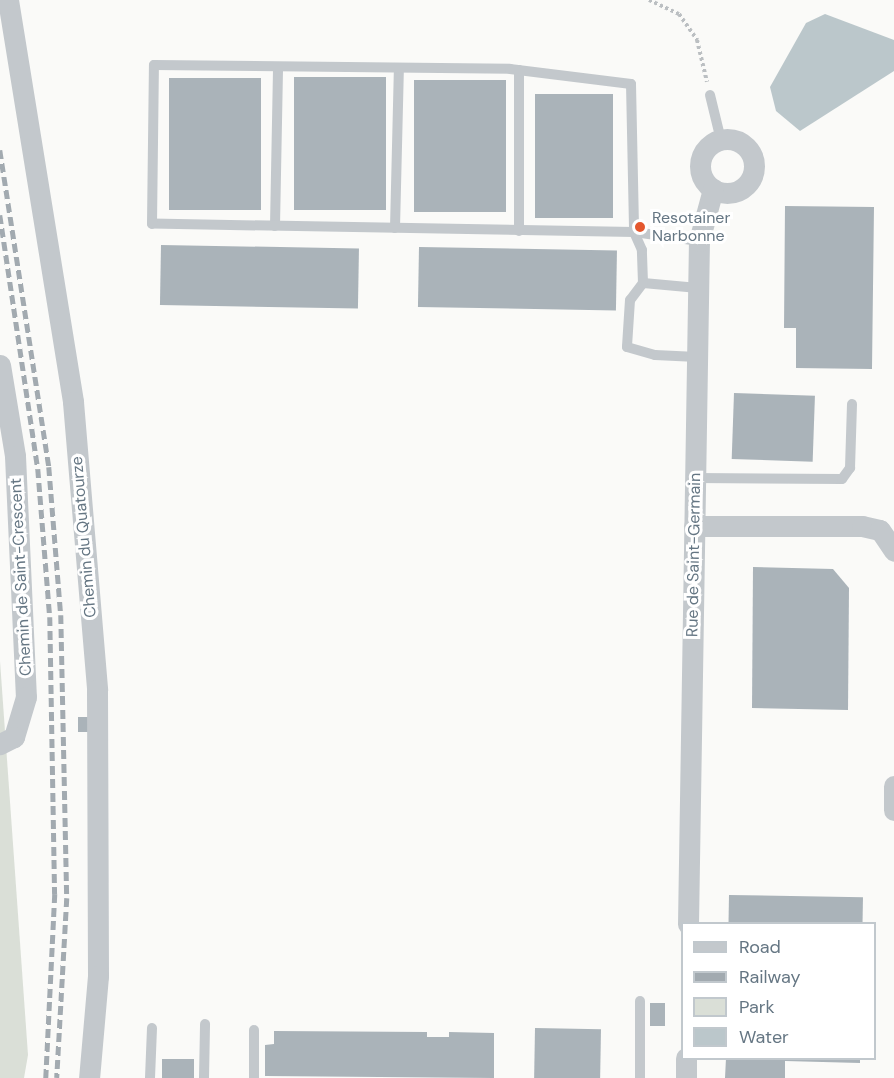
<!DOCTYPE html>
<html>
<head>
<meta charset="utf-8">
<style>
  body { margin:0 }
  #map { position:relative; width:894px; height:1078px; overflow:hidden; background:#fafaf8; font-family:"DM Sans",sans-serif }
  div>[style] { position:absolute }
  .green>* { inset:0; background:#dadfd7 }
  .water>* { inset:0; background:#bbc7cb }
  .building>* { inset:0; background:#aab3b9; transform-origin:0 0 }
  .path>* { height:4px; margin-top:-2px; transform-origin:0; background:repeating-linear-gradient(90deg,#bbbfc2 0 3px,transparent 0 6px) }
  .service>* { height:10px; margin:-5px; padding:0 5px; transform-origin:5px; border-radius:5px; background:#c3c8cc }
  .minor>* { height:21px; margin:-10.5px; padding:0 10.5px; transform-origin:10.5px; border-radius:10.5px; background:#c3c8cc }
  .minor>.ring { margin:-10.5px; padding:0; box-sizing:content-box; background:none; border:21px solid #c3c8cc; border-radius:50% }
  .rail>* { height:4.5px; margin-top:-2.25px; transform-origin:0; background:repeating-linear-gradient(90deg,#a2aab0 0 9px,transparent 0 13.5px) }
  .dots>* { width:16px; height:16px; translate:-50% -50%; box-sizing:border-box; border:3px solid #fff; border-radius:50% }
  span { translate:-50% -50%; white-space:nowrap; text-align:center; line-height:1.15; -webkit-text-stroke:6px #fff; paint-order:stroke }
  .poi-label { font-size:16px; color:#657683 }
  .left { translate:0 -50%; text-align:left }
  .street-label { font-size:16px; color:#657683 }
  .legend { position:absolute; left:681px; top:922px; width:195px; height:138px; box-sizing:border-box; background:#fff; border:2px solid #c1c8cd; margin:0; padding:8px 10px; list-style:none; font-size:18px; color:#657683 }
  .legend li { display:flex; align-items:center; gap:12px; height:30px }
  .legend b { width:30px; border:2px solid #c1c8cd }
</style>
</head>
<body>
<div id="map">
  <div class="green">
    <div style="clip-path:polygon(0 661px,28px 1055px,24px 1078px,0 1078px)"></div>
  </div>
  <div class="water">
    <div style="clip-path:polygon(825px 14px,894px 40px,894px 71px,800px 131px,776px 111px,770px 87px,806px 23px)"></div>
  </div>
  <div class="building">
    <div style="left:294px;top:77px;width:92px;height:133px"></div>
    <div style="left:169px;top:78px;width:92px;height:132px"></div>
    <div style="left:414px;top:80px;width:92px;height:132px"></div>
    <div style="left:535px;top:94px;width:78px;height:124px"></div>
    <div style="clip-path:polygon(785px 206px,874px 207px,872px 369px,796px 368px,796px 328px,784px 328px)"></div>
    <div style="left:161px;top:245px;width:198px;height:60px;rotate:1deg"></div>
    <div style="left:419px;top:247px;width:198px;height:60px;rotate:1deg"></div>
    <div style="left:734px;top:393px;width:81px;height:66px;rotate:2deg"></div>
    <div style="clip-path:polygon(753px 567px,833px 569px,849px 588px,848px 710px,752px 708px)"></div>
    <div style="left:78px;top:717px;width:10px;height:15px"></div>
    <div style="left:729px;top:895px;width:134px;height:29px;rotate:1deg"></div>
    <div style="left:650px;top:1003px;width:15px;height:23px"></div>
    <div style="left:535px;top:1028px;width:66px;height:50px;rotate:1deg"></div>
    <div style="clip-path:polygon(274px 1031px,427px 1032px,427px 1037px,449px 1037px,449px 1032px,494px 1033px,494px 1078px,265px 1076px,265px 1045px,274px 1044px)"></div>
    <div style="clip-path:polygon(726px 1058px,860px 1058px,860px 1063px,785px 1061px,785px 1078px,725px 1078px)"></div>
    <div style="left:162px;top:1059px;width:32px;height:19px"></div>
  </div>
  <div class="path">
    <div style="left:649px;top:0;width:33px;rotate:25deg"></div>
    <div style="left:679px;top:14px;width:32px;rotate:55deg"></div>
    <div style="left:697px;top:40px;width:43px;rotate:76.6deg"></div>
  </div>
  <div class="service">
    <div style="left:710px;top:95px;width:46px;rotate:76.3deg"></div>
    <div style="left:275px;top:226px;width:159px;rotate:-88.9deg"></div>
    <div style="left:395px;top:228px;width:159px;rotate:-88.6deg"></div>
    <div style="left:519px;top:231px;width:161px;rotate:-90deg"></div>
    <div style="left:643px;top:283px;width:21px;rotate:127deg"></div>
    <div style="left:630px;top:300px;width:47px;rotate:93.7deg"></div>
    <div style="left:627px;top:347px;width:29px;rotate:16deg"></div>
    <div style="left:655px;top:355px;width:42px;rotate:2.7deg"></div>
    <div style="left:698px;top:288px;width:55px;rotate:-174.8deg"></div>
    <div style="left:643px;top:283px;width:33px;rotate:-92deg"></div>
    <div style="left:642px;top:250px;width:20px;rotate:-114deg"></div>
    <div style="left:634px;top:232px;width:482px;rotate:-179deg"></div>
    <div style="left:152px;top:224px;width:159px;rotate:-89.3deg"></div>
    <div style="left:154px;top:65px;width:356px;rotate:0.6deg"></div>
    <div style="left:510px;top:69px;width:122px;rotate:7.1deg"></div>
    <div style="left:631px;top:84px;width:148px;rotate:88.8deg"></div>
    <div style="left:634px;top:232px;width:66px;rotate:7.9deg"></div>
    <div style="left:695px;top:478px;width:147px;rotate:0.4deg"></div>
    <div style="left:842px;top:479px;width:14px;rotate:-54deg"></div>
    <div style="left:850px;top:468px;width:64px;rotate:-88.2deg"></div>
    <div style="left:150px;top:1078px;width:50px;rotate:-87.7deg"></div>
    <div style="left:204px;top:1078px;width:54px;rotate:-88.9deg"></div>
    <div style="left:254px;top:1078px;width:48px;rotate:-90deg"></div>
    <div style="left:640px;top:1078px;width:77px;rotate:-90deg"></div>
  </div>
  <div class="minor">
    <div style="left:8px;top:0;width:407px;rotate:80.8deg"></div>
    <div style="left:73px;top:402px;width:289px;rotate:85.2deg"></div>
    <div style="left:97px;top:690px;width:286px;rotate:89.8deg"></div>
    <div style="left:98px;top:976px;width:102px;rotate:95deg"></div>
    <div class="ring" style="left:700px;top:139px;width:33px;height:33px"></div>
    <div style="left:0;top:365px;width:92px;rotate:80.6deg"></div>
    <div style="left:15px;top:456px;width:241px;rotate:87.4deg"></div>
    <div style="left:26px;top:697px;width:42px;rotate:106.7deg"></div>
    <div style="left:14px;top:737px;width:16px;rotate:153deg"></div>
    <div style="left:694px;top:526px;width:168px"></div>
    <div style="left:862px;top:526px;width:18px;rotate:13deg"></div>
    <div style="left:880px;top:530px;width:25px;rotate:56deg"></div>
    <div style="left:894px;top:786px;width:24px;rotate:90deg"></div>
    <div style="left:688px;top:924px;width:683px;rotate:-89.08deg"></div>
    <div style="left:699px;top:241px;width:54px;rotate:-74.9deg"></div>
    <div style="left:686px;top:1078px;width:20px;rotate:-90deg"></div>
  </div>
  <div class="rail">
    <div style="left:0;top:150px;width:321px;rotate:81.2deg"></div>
    <div style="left:49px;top:467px;width:148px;rotate:85.4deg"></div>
    <div style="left:61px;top:615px;width:283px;rotate:88.8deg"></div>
    <div style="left:67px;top:898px;width:180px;rotate:93.2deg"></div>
    <div style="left:0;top:215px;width:257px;rotate:81.5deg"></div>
    <div style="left:38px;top:469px;width:148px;rotate:85.4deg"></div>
    <div style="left:50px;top:617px;width:277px;rotate:89deg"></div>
    <div style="left:55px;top:894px;width:184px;rotate:92.8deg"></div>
  </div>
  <div class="dots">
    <div style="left:640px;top:227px;background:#e4572e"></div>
  </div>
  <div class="poi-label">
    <span class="left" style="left:652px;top:227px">Resotainer<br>Narbonne</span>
  </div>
  <div class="street-label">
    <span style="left:84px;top:537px;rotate:-95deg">Chemin du Quatourze</span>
    <span style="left:694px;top:555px;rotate:-89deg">Rue de Saint-Germain</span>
    <span style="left:21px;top:577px;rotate:-93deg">Chemin de Saint-Crescent</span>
  </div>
  <ul class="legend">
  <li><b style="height:8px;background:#c3c8cc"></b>Road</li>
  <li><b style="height:8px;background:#a2aab0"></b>Railway</li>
  <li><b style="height:16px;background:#dadfd7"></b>Park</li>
  <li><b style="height:16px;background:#bbc7cb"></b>Water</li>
  </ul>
</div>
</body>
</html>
